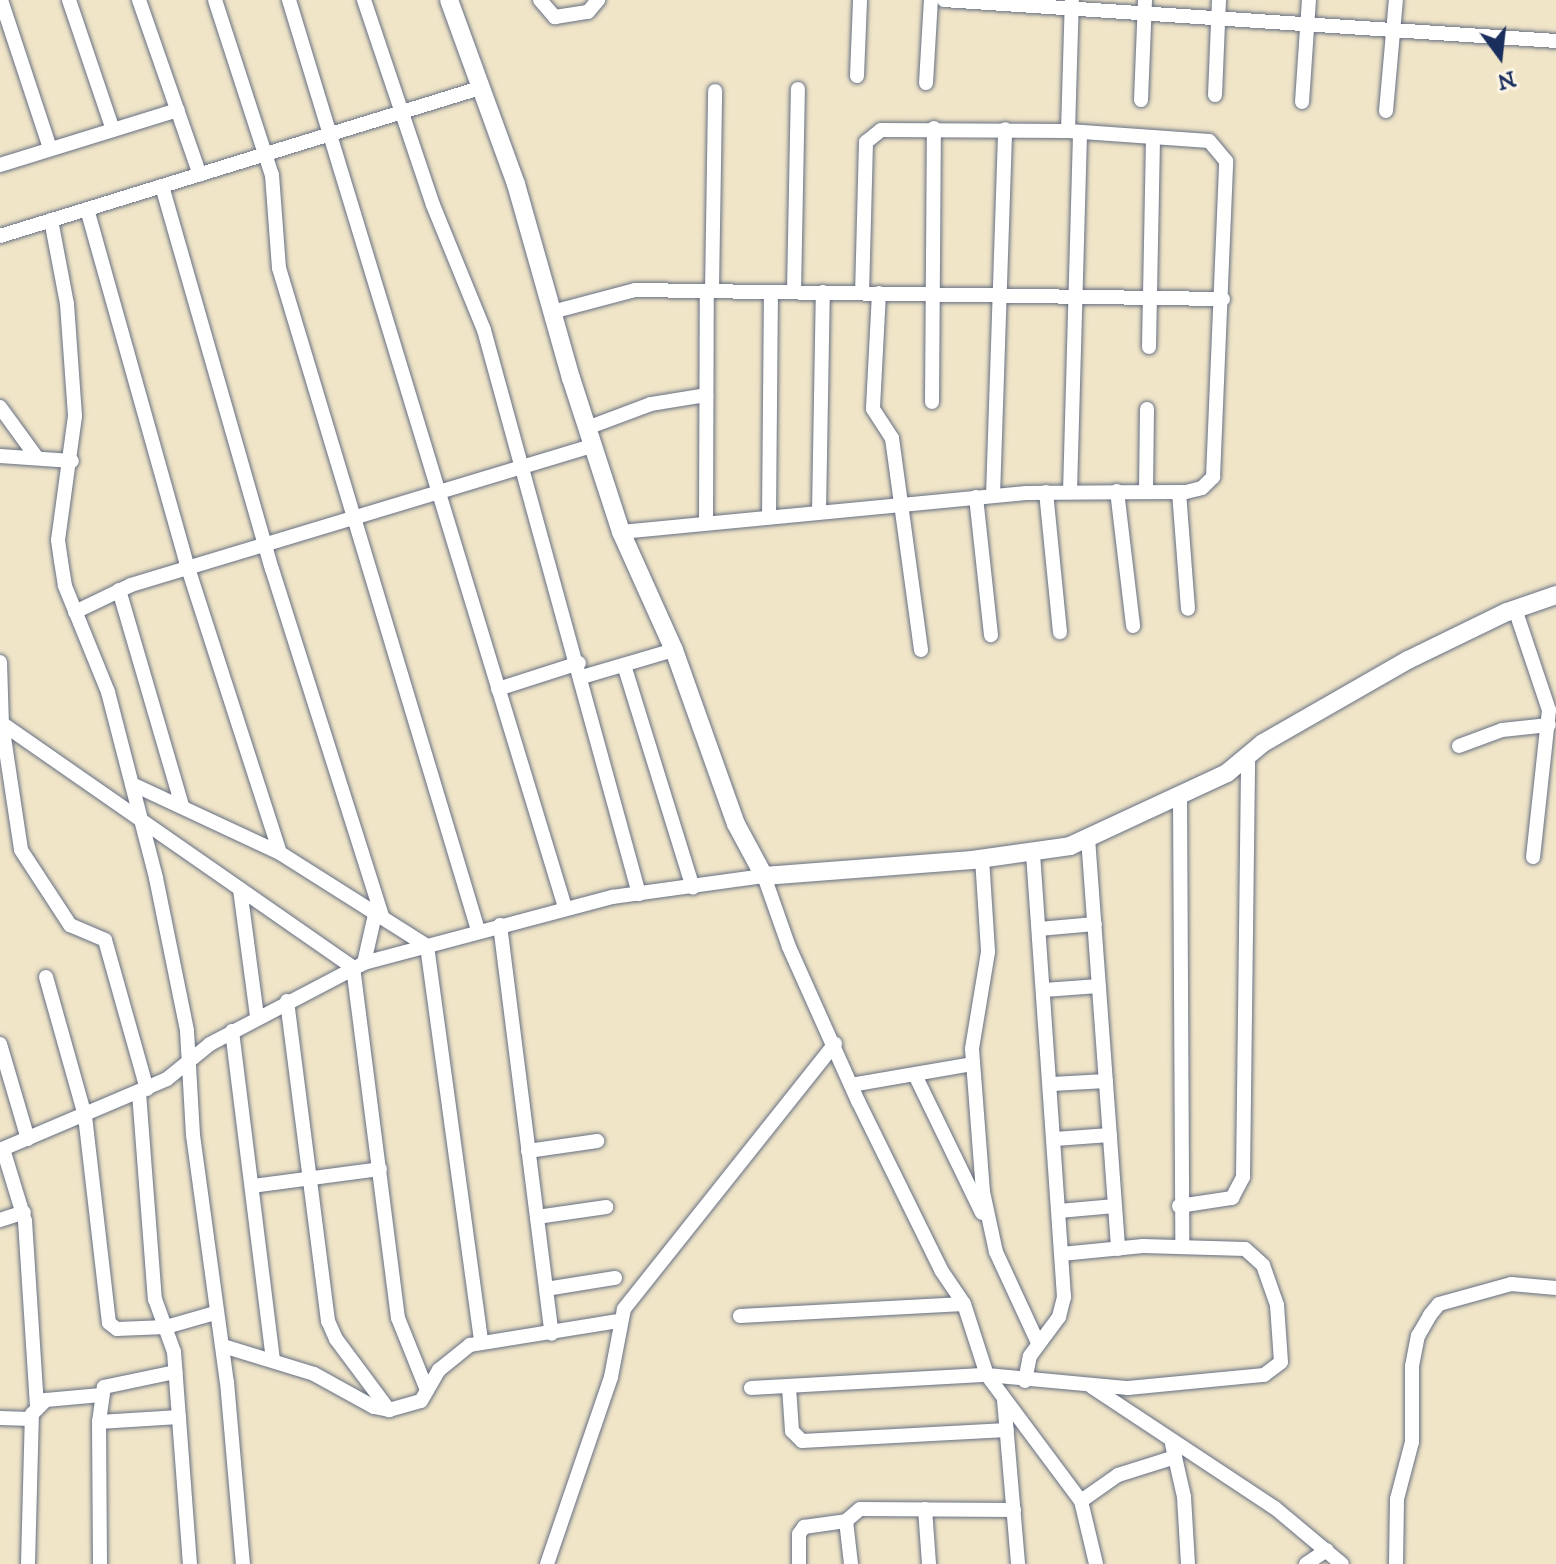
<!DOCTYPE html>
<html>
<head>
<meta charset="utf-8">
<style>
  body { margin:0 }
  #map { position:relative; width:1556px; height:1564px; overflow:hidden; background:#f0e5c7; font-family:"IM FELL DW Pica",serif }
  div>[style] { position:absolute }
  .roads { filter:drop-shadow(0 0 2px #666f83) drop-shadow(0 0 2px #666f83) }
  .street>* { height:14px; margin:-7px; padding:0 7px; transform-origin:7px; border-radius:7px; background:#fff }
  .secondary>* { height:18px; margin:-9px; padding:0 9px; transform-origin:9px; border-radius:9px; background:#fff }
  span { translate:-50% -50%; white-space:nowrap; text-align:center; line-height:1.15; -webkit-text-stroke:7px #fcf5e5; paint-order:stroke }
  .north { position:absolute; left:1460px; top:16px; width:80px; height:80px; -webkit-text-stroke:6px #fcf5e5; paint-order:stroke; rotate:165deg; font-size:22px; font-weight:700; line-height:32px; text-align:center; color:#1b2f5e }
  .north::after { content:''; display:block; margin:auto; width:28px; height:36px; background:#1b2f5e; clip-path:polygon(50% 0,100% 100%,50% 72%,0 100%) }
</style>
</head>
<body>
<div id="map">
  <div class="roads">
    <div class="street">
      <div style="left:1px;top:0;width:156px;rotate:71.7deg"></div>
      <div style="left:69px;top:0;width:137px;rotate:71.3deg"></div>
      <div style="left:139px;top:0;width:185px;rotate:70.8deg"></div>
      <div style="left:215px;top:0;width:184px;rotate:72deg"></div>
      <div style="left:272px;top:175px;width:93px;rotate:85.7deg"></div>
      <div style="left:279px;top:268px;width:691px;rotate:73.27deg"></div>
      <div style="left:289px;top:0;width:948px;rotate:73.08deg"></div>
      <div style="left:364px;top:0;width:216px;rotate:71.4deg"></div>
      <div style="left:433px;top:205px;width:135px;rotate:67.8deg"></div>
      <div style="left:484px;top:330px;width:585px;rotate:74.63deg"></div>
      <div style="left:540px;top:0;width:23px;rotate:49deg"></div>
      <div style="left:555px;top:17px;width:33px;rotate:-9deg"></div>
      <div style="left:588px;top:12px;width:16px;rotate:-50deg"></div>
      <div style="left:944px;top:0;width:613px;rotate:3.83deg"></div>
      <div style="left:857px;top:76px;width:76px;rotate:-87.7deg"></div>
      <div style="left:926px;top:83px;width:83px;rotate:-86.6deg"></div>
      <div style="left:1215px;top:95px;width:95px;rotate:-87.6deg"></div>
      <div style="left:1141px;top:100px;width:100px;rotate:-87.7deg"></div>
      <div style="left:1302px;top:102px;width:102px;rotate:-86.1deg"></div>
      <div style="left:1386px;top:111px;width:111px;rotate:-84.9deg"></div>
      <div style="left:1068px;top:131px;width:131px;rotate:-88.3deg"></div>
      <div style="left:0;top:165px;width:186px;rotate:-17.2deg"></div>
      <div style="left:162px;top:186px;width:398px;rotate:74deg"></div>
      <div style="left:272px;top:569px;width:363px;rotate:72.4deg"></div>
      <div style="left:87px;top:209px;width:373px;rotate:74.3deg"></div>
      <div style="left:188px;top:568px;width:299px;rotate:72.1deg"></div>
      <div style="left:51px;top:220px;width:86px;rotate:79.2deg"></div>
      <div style="left:67px;top:304px;width:112px;rotate:85.9deg"></div>
      <div style="left:75px;top:416px;width:125px;rotate:97.8deg"></div>
      <div style="left:58px;top:540px;width:21px;rotate:82deg"></div>
      <div style="left:61px;top:561px;width:25px;rotate:81deg"></div>
      <div style="left:65px;top:586px;width:114px;rotate:67.9deg"></div>
      <div style="left:108px;top:692px;width:192px;rotate:75.5deg"></div>
      <div style="left:156px;top:878px;width:156px;rotate:78.5deg"></div>
      <div style="left:187px;top:1031px;width:104px;rotate:86.7deg"></div>
      <div style="left:193px;top:1135px;width:249px;rotate:82.2deg"></div>
      <div style="left:227px;top:1382px;width:183px;rotate:85deg"></div>
      <div style="left:0;top:236px;width:502px;rotate:-17.14deg"></div>
      <div style="left:712px;top:291px;width:200px;rotate:-89.1deg"></div>
      <div style="left:794px;top:292px;width:203px;rotate:-88.9deg"></div>
      <div style="left:879px;top:293px;width:116px;rotate:93deg"></div>
      <div style="left:873px;top:409px;width:35px;rotate:57deg"></div>
      <div style="left:892px;top:438px;width:214px;rotate:82.2deg"></div>
      <div style="left:552px;top:312px;width:86px;rotate:-14.8deg"></div>
      <div style="left:635px;top:290px;width:588px;rotate:0.88deg"></div>
      <div style="left:1149px;top:347px;width:210px;rotate:-88.9deg"></div>
      <div style="left:932px;top:402px;width:274px;rotate:-89.6deg"></div>
      <div style="left:0;top:407px;width:63px;rotate:54deg"></div>
      <div style="left:587px;top:428px;width:68px;rotate:-20.6deg"></div>
      <div style="left:651px;top:404px;width:56px;rotate:-9.3deg"></div>
      <div style="left:0;top:456px;width:72px;rotate:4deg"></div>
      <div style="left:1117px;top:491px;width:136px;rotate:83.2deg"></div>
      <div style="left:1146px;top:491px;width:82px;rotate:-89.3deg"></div>
      <div style="left:1046px;top:492px;width:141px;rotate:84.3deg"></div>
      <div style="left:1070px;top:492px;width:360px;rotate:-88.4deg"></div>
      <div style="left:1179px;top:492px;width:117px;rotate:85.6deg"></div>
      <div style="left:993px;top:496px;width:367px;rotate:-88.1deg"></div>
      <div style="left:976px;top:497px;width:139px;rotate:83.8deg"></div>
      <div style="left:819px;top:512px;width:220px;rotate:-89deg"></div>
      <div style="left:769px;top:517px;width:225px;rotate:-89.5deg"></div>
      <div style="left:706px;top:523px;width:232px;rotate:-89.8deg"></div>
      <div style="left:621px;top:532px;width:407px;rotate:-5.5deg"></div>
      <div style="left:1026px;top:493px;width:160px;rotate:-0.4deg"></div>
      <div style="left:1186px;top:492px;width:16px;rotate:-14deg"></div>
      <div style="left:1202px;top:488px;width:16px;rotate:-45deg"></div>
      <div style="left:1213px;top:477px;width:316px;rotate:-87.6deg"></div>
      <div style="left:1226px;top:161px;width:26px;rotate:-130deg"></div>
      <div style="left:1209px;top:141px;width:141px;rotate:-175.9deg"></div>
      <div style="left:1068px;top:131px;width:187px;rotate:-179.7deg"></div>
      <div style="left:881px;top:130px;width:19px;rotate:141deg"></div>
      <div style="left:866px;top:142px;width:151px;rotate:91.5deg"></div>
      <div style="left:119px;top:590px;width:225px;rotate:73.7deg"></div>
      <div style="left:1515px;top:609px;width:107px;rotate:71.4deg"></div>
      <div style="left:1549px;top:710px;width:148px;rotate:96.2deg"></div>
      <div style="left:75px;top:612px;width:62px;rotate:-25.7deg"></div>
      <div style="left:131px;top:585px;width:481px;rotate:-16.8deg"></div>
      <div style="left:0;top:662px;width:62px;rotate:88.2deg"></div>
      <div style="left:2px;top:724px;width:127px;rotate:81.4deg"></div>
      <div style="left:21px;top:850px;width:90px;rotate:56.8deg"></div>
      <div style="left:70px;top:925px;width:38px;rotate:23deg"></div>
      <div style="left:105px;top:940px;width:155px;rotate:74.3deg"></div>
      <div style="left:624px;top:665px;width:233px;rotate:72.8deg"></div>
      <div style="left:582px;top:677px;width:96px;rotate:-16.4deg"></div>
      <div style="left:498px;top:689px;width:85px;rotate:-17.8deg"></div>
      <div style="left:0;top:722px;width:430px;rotate:34.8deg"></div>
      <div style="left:353px;top:967px;width:354px;rotate:82.7deg"></div>
      <div style="left:398px;top:1318px;width:78px;rotate:68.1deg"></div>
      <div style="left:1459px;top:746px;width:46px;rotate:-20.4deg"></div>
      <div style="left:1502px;top:730px;width:47px;rotate:-6.1deg"></div>
      <div style="left:132px;top:784px;width:163px;rotate:25deg"></div>
      <div style="left:280px;top:853px;width:174px;rotate:32.3deg"></div>
      <div style="left:427px;top:946px;width:399px;rotate:82.2deg"></div>
      <div style="left:1180px;top:795px;width:451px;rotate:89.7deg"></div>
      <div style="left:1088px;top:838px;width:412px;rotate:85.8deg"></div>
      <div style="left:982px;top:858px;width:94px;rotate:86.3deg"></div>
      <div style="left:988px;top:952px;width:98px;rotate:99.4deg"></div>
      <div style="left:972px;top:1049px;width:143px;rotate:85.6deg"></div>
      <div style="left:983px;top:1192px;width:61px;rotate:77.8deg"></div>
      <div style="left:996px;top:1252px;width:100px;rotate:65.2deg"></div>
      <div style="left:240px;top:889px;width:129px;rotate:82.4deg"></div>
      <div style="left:500px;top:925px;width:412px;rotate:82.8deg"></div>
      <div style="left:1039px;top:929px;width:56px;rotate:-5.1deg"></div>
      <div style="left:364px;top:963px;width:54px;rotate:-77.2deg"></div>
      <div style="left:46px;top:977px;width:144px;rotate:74.3deg"></div>
      <div style="left:85px;top:1116px;width:208px;rotate:83.4deg"></div>
      <div style="left:109px;top:1323px;width:10px;rotate:37deg"></div>
      <div style="left:117px;top:1329px;width:49px;rotate:-2.3deg"></div>
      <div style="left:166px;top:1327px;width:51px;rotate:-15.9deg"></div>
      <div style="left:1044px;top:990px;width:55px;rotate:-4.2deg"></div>
      <div style="left:287px;top:1001px;width:323px;rotate:82.7deg"></div>
      <div style="left:328px;top:1321px;width:20px;rotate:66deg"></div>
      <div style="left:336px;top:1339px;width:89px;rotate:53.3deg"></div>
      <div style="left:232px;top:1031px;width:332px;rotate:82.9deg"></div>
      <div style="left:0;top:1044px;width:99px;rotate:73.6deg"></div>
      <div style="left:916px;top:1077px;width:151px;rotate:64.1deg"></div>
      <div style="left:1052px;top:1084px;width:54px;rotate:-3.2deg"></div>
      <div style="left:851px;top:1085px;width:124px;rotate:-9.8deg"></div>
      <div style="left:139px;top:1093px;width:207px;rotate:85.6deg"></div>
      <div style="left:155px;top:1299px;width:56px;rotate:70.3deg"></div>
      <div style="left:174px;top:1352px;width:213px;rotate:85.7deg"></div>
      <div style="left:1055px;top:1139px;width:55px;rotate:-4.2deg"></div>
      <div style="left:3px;top:1149px;width:75px;rotate:73deg"></div>
      <div style="left:25px;top:1221px;width:184px;rotate:86.3deg"></div>
      <div style="left:0;top:1150px;width:181px;rotate:-23deg"></div>
      <div style="left:167px;top:1079px;width:55px;rotate:-39.1deg"></div>
      <div style="left:210px;top:1044px;width:174px;rotate:-27.7deg"></div>
      <div style="left:364px;top:963px;width:257px;rotate:-14.9deg"></div>
      <div style="left:612px;top:897px;width:153px;rotate:-7.9deg"></div>
      <div style="left:764px;top:876px;width:75px;rotate:70.6deg"></div>
      <div style="left:789px;top:947px;width:169px;rotate:65.9deg"></div>
      <div style="left:858px;top:1101px;width:188px;rotate:63.8deg"></div>
      <div style="left:941px;top:1270px;width:41px;rotate:55.9deg"></div>
      <div style="left:964px;top:1304px;width:75px;rotate:72.1deg"></div>
      <div style="left:987px;top:1375px;width:157px;rotate:53.3deg"></div>
      <div style="left:1081px;top:1501px;width:65px;rotate:76.6deg"></div>
      <div style="left:528px;top:1151px;width:70px;rotate:-8.2deg"></div>
      <div style="left:253px;top:1186px;width:128px;rotate:-7.6deg"></div>
      <div style="left:1179px;top:1206px;width:54px;rotate:-8.6deg"></div>
      <div style="left:1232px;top:1198px;width:24px;rotate:-62deg"></div>
      <div style="left:1243px;top:1177px;width:421px;rotate:-89.3deg"></div>
      <div style="left:1059px;top:1211px;width:56px;rotate:-5.1deg"></div>
      <div style="left:537px;top:1217px;width:70px;rotate:-8.2deg"></div>
      <div style="left:0;top:1220px;width:25px;rotate:-18deg"></div>
      <div style="left:546px;top:1289px;width:70px;rotate:-9.1deg"></div>
      <div style="left:740px;top:1316px;width:224px;rotate:-3.1deg"></div>
      <div style="left:223px;top:1346px;width:95px;rotate:17.1deg"></div>
      <div style="left:314px;top:1374px;width:68px;rotate:28.8deg"></div>
      <div style="left:374px;top:1407px;width:15px;rotate:11deg"></div>
      <div style="left:389px;top:1410px;width:33px;rotate:-16deg"></div>
      <div style="left:421px;top:1401px;width:36px;rotate:-60deg"></div>
      <div style="left:439px;top:1370px;width:40px;rotate:-39deg"></div>
      <div style="left:470px;top:1345px;width:151px;rotate:-9.2deg"></div>
      <div style="left:1025px;top:1381px;width:25px;rotate:-79deg"></div>
      <div style="left:1030px;top:1356px;width:49px;rotate:-53.4deg"></div>
      <div style="left:1059px;top:1317px;width:21px;rotate:-76deg"></div>
      <div style="left:1064px;top:1297px;width:447px;rotate:-94deg"></div>
      <div style="left:789px;top:1387px;width:44px;rotate:86.1deg"></div>
      <div style="left:792px;top:1431px;width:14px;rotate:45deg"></div>
      <div style="left:802px;top:1441px;width:205px;rotate:-3.1deg"></div>
      <div style="left:1092px;top:1387px;width:219px;rotate:33.5deg"></div>
      <div style="left:1275px;top:1508px;width:87px;rotate:39.9deg"></div>
      <div style="left:751px;top:1388px;width:236px;rotate:-3.2deg"></div>
      <div style="left:987px;top:1375px;width:142px;rotate:5.3deg"></div>
      <div style="left:1128px;top:1388px;width:137px;rotate:-5.5deg"></div>
      <div style="left:1264px;top:1375px;width:21px;rotate:-37deg"></div>
      <div style="left:1281px;top:1362px;width:57px;rotate:-94deg"></div>
      <div style="left:1277px;top:1305px;width:42px;rotate:-109.3deg"></div>
      <div style="left:1263px;top:1265px;width:24px;rotate:-138deg"></div>
      <div style="left:1245px;top:1249px;width:102px;rotate:-178.3deg"></div>
      <div style="left:1143px;top:1246px;width:82px;rotate:174.4deg"></div>
      <div style="left:1004px;top:1400px;width:165px;rotate:85.1deg"></div>
      <div style="left:0;top:1418px;width:31px;rotate:2deg"></div>
      <div style="left:99px;top:1422px;width:80px;rotate:-3.6deg"></div>
      <div style="left:1172px;top:1444px;width:54px;rotate:77.2deg"></div>
      <div style="left:1184px;top:1497px;width:67px;rotate:86.6deg"></div>
      <div style="left:1081px;top:1501px;width:45px;rotate:-35.1deg"></div>
      <div style="left:1118px;top:1475px;width:60px;rotate:-17.5deg"></div>
      <div style="left:925px;top:1509px;width:55px;rotate:85.8deg"></div>
      <div style="left:28px;top:1564px;width:150px;rotate:-88.5deg"></div>
      <div style="left:32px;top:1414px;width:20px;rotate:-45deg"></div>
      <div style="left:46px;top:1400px;width:55px;rotate:-5.2deg"></div>
      <div style="left:100px;top:1564px;width:142px;rotate:-90.4deg"></div>
      <div style="left:99px;top:1422px;width:35px;rotate:-82deg"></div>
      <div style="left:104px;top:1387px;width:73px;rotate:-11.9deg"></div>
      <div style="left:547px;top:1564px;width:198px;rotate:-71.1deg"></div>
      <div style="left:611px;top:1377px;width:69px;rotate:-79.2deg"></div>
      <div style="left:624px;top:1309px;width:339px;rotate:-51.5deg"></div>
      <div style="left:799px;top:1564px;width:30px;rotate:-90deg"></div>
      <div style="left:799px;top:1534px;width:9px;rotate:-54deg"></div>
      <div style="left:804px;top:1527px;width:42px;rotate:-8.1deg"></div>
      <div style="left:851px;top:1564px;width:43px;rotate:-96.6deg"></div>
      <div style="left:846px;top:1521px;width:18px;rotate:-41deg"></div>
      <div style="left:860px;top:1509px;width:154px;rotate:0.4deg"></div>
      <div style="left:1306px;top:1564px;width:25px;rotate:-34deg"></div>
      <div style="left:1396px;top:1564px;width:65px;rotate:-89.1deg"></div>
      <div style="left:1397px;top:1499px;width:59px;rotate:-75.3deg"></div>
      <div style="left:1412px;top:1442px;width:76px;rotate:-90deg"></div>
      <div style="left:1412px;top:1366px;width:31px;rotate:-79deg"></div>
      <div style="left:1418px;top:1336px;width:24px;rotate:-60deg"></div>
      <div style="left:1430px;top:1315px;width:14px;rotate:-51deg"></div>
      <div style="left:1439px;top:1304px;width:75px;rotate:-15.5deg"></div>
      <div style="left:1511px;top:1284px;width:45px;rotate:5.1deg"></div>
    </div>
    <div class="secondary">
      <div style="left:449px;top:0;width:196px;rotate:70deg"></div>
      <div style="left:516px;top:184px;width:202px;rotate:74.2deg"></div>
      <div style="left:571px;top:378px;width:162px;rotate:72deg"></div>
      <div style="left:621px;top:532px;width:129px;rotate:65.8deg"></div>
      <div style="left:674px;top:650px;width:185px;rotate:70.4deg"></div>
      <div style="left:736px;top:824px;width:59px;rotate:61.7deg"></div>
      <div style="left:764px;top:876px;width:209px;rotate:-4.4deg"></div>
      <div style="left:972px;top:860px;width:99px;rotate:-8.1deg"></div>
      <div style="left:1070px;top:846px;width:173px;rotate:-24.9deg"></div>
      <div style="left:1227px;top:773px;width:47px;rotate:-39.8deg"></div>
      <div style="left:1263px;top:743px;width:167px;rotate:-29.8deg"></div>
      <div style="left:1408px;top:660px;width:110px;rotate:-25.9deg"></div>
      <div style="left:1507px;top:612px;width:52px;rotate:-19.1deg"></div>
    </div>
  </div>
  <div class="north">N</div>
</div>
</body>
</html>
